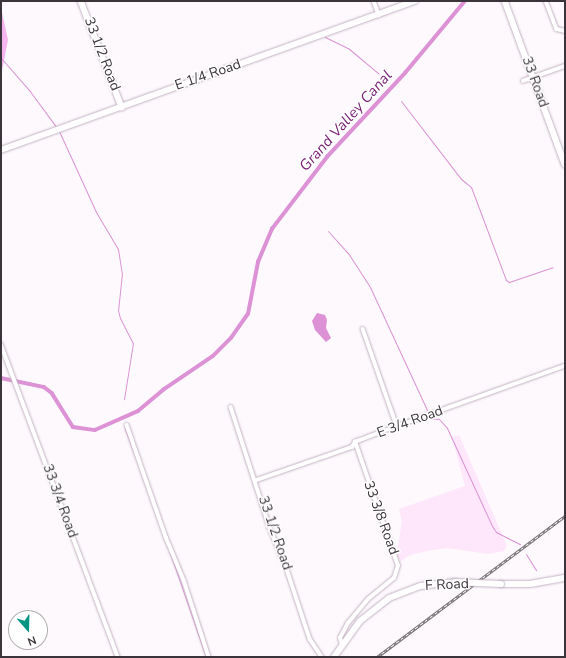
<!DOCTYPE html>
<html>
<head>
<meta charset="utf-8">
<style>
  body { margin:0 }
  #map { position:relative; width:566px; height:658px; overflow:hidden; background:#fdf9fd; font-family:"Nunito Sans",sans-serif }
  div>[style] { position:absolute }
  .built>* { inset:0; background:#fee6fb }
  .green>* { inset:0; background:#f6b5ef }
  .water>* { inset:0; background:#dc92d5 }
  .stream>* { height:1px; margin:-0.5px; padding:0 0.5px; transform-origin:0.5px; border-radius:0.5px; background:#dc92d5 }
  .canal>* { height:3.5px; margin:-1.75px; padding:0 1.75px; transform-origin:1.75px; border-radius:1.75px; background:#dc92d5 }
  .roads { filter:drop-shadow(0 0 1px #c4b3c2) drop-shadow(0 0 1px #c4b3c2) }
  .street>* { height:3.5px; margin:-1.75px; padding:0 1.75px; transform-origin:1.75px; border-radius:1.75px; background:#fff }
  .secondary>* { height:5.5px; margin:-2.75px; padding:0 2.75px; transform-origin:2.75px; border-radius:2.75px; background:#fff }
  .primary>* { height:6px; margin:-3px; padding:0 3px; transform-origin:3px; border-radius:3px; background:#fff }
  .rail>* { height:2.5px; margin-top:-1.25px; transform-origin:0; background:repeating-linear-gradient(90deg,#fff 0 3px,#726c71 0 6px); box-sizing:border-box; border-block:1px solid #726c71 }
  .bridges { filter:drop-shadow(0 0 1px #c4b3c2) drop-shadow(0 0 1px #c4b3c2) }
  .primary-bridge>* { height:6px; margin:-3px; padding:0 3px; transform-origin:3px; border-radius:3px; background:#fff }
  span { translate:-50% -50%; white-space:nowrap; text-align:center; line-height:1.15; -webkit-text-stroke:3px #fff; paint-order:stroke }
  .street-label { font-size:14px; color:#3b343a }
  .water-label { font-size:15px; color:#782174; font-style:italic }
  .frame { position:absolute; inset:0; border:2px solid #3b343a; pointer-events:none }
  .north { position:absolute; left:8px; top:610px; width:40px; height:40px; box-sizing:border-box; background:#fff; border:1px solid #b1aeb0; border-radius:50%; rotate:160deg; font-size:11px; font-weight:700; line-height:16px; text-align:center; color:#3b343a }
  .north::after { content:''; display:block; margin:auto; width:14px; height:18px; background:#039482; clip-path:polygon(50% 0,100% 100%,50% 72%,0 100%) }
</style>
</head>
<body>
<div id="map">
  <div class="built">
    <div style="clip-path:polygon(459px 435px,507px 546px,504px 551px,488px 554px,448px 548px,432px 550px,410px 555px,401px 561px,396px 557px,402px 522px,399px 509px,465px 486px,452px 437px)"></div>
  </div>
  <div class="green">
    <div style="clip-path:polygon(1px 8px,8px 40px,1px 75px)"></div>
  </div>
  <div class="water">
    <div style="clip-path:polygon(317px 313px,325px 315px,327px 320px,326px 328px,331px 338px,326px 342px,315px 330px,312px 321px)"></div>
  </div>
  <div class="stream">
    <div style="left:325px;top:37px;width:25px;rotate:26deg"></div>
    <div style="left:348px;top:48px;width:40px;rotate:40deg"></div>
    <div style="left:1px;top:58px;width:43px;rotate:48.8deg"></div>
    <div style="left:29px;top:90px;width:47px;rotate:53.6deg"></div>
    <div style="left:401px;top:101px;width:98px;rotate:52.4deg"></div>
    <div style="left:461px;top:179px;width:13px;rotate:39deg"></div>
    <div style="left:471px;top:187px;width:99px;rotate:69.4deg"></div>
    <div style="left:506px;top:280px;width:4px;rotate:34deg"></div>
    <div style="left:509px;top:282px;width:46px;rotate:-18.8deg"></div>
    <div style="left:126px;top:102px;width:15px;rotate:-20deg"></div>
    <div style="left:59px;top:131px;width:89px;rotate:65.4deg"></div>
    <div style="left:96px;top:212px;width:43px;rotate:59.3deg"></div>
    <div style="left:118px;top:249px;width:24px;rotate:81deg"></div>
    <div style="left:122px;top:273px;width:37px;rotate:96deg"></div>
    <div style="left:118px;top:310px;width:8px;rotate:76deg"></div>
    <div style="left:120px;top:318px;width:28px;rotate:63deg"></div>
    <div style="left:133px;top:343px;width:57px;rotate:99.1deg"></div>
    <div style="left:328px;top:231px;width:30px;rotate:48deg"></div>
    <div style="left:348px;top:253px;width:40px;rotate:57.1deg"></div>
    <div style="left:370px;top:287px;width:138px;rotate:65.1deg"></div>
    <div style="left:430px;top:418px;width:9px;rotate:6deg"></div>
    <div style="left:439px;top:419px;width:12px;rotate:48deg"></div>
    <div style="left:447px;top:428px;width:108px;rotate:65.3deg"></div>
    <div style="left:492px;top:526px;width:7px;rotate:56deg"></div>
    <div style="left:496px;top:532px;width:27px;rotate:27deg"></div>
    <div style="left:125px;top:429px;width:67px;rotate:69.1deg"></div>
    <div style="left:160px;top:524px;width:141px;rotate:70.9deg"></div>
    <div style="left:526px;top:554px;width:19px;rotate:58deg"></div>
  </div>
  <div class="canal">
    <div style="left:1px;top:378px;width:44px;rotate:11.8deg"></div>
    <div style="left:44px;top:387px;width:10px;rotate:37deg"></div>
    <div style="left:52px;top:393px;width:40px;rotate:58deg"></div>
    <div style="left:73px;top:427px;width:22px;rotate:8deg"></div>
    <div style="left:95px;top:430px;width:47px;rotate:-23.8deg"></div>
    <div style="left:138px;top:411px;width:33px;rotate:-40deg"></div>
    <div style="left:163px;top:390px;width:60px;rotate:-34.2deg"></div>
    <div style="left:213px;top:356px;width:25px;rotate:-45deg"></div>
    <div style="left:231px;top:338px;width:29px;rotate:-55deg"></div>
    <div style="left:248px;top:314px;width:53px;rotate:-79.1deg"></div>
    <div style="left:258px;top:262px;width:36px;rotate:-67deg"></div>
    <div style="left:272px;top:229px;width:91px;rotate:-52.6deg"></div>
    <div style="left:327px;top:157px;width:115px;rotate:-47.1deg"></div>
    <div style="left:405px;top:73px;width:94px;rotate:-50.2deg"></div>
  </div>
  <div class="roads">
    <div class="street">
      <div style="left:374px;top:1px;width:15px;rotate:70deg"></div>
      <div style="left:546px;top:1px;width:30px;rotate:69deg"></div>
      <div style="left:557px;top:29px;width:8px;rotate:14deg"></div>
      <div style="left:523px;top:81px;width:45px;rotate:-19.7deg"></div>
      <div style="left:363px;top:329px;width:103px;rotate:70.7deg"></div>
      <div style="left:1px;top:344px;width:334px;rotate:69.5deg"></div>
      <div style="left:231px;top:407px;width:127px;rotate:72.1deg"></div>
      <div style="left:270px;top:528px;width:44px;rotate:67.5deg"></div>
      <div style="left:287px;top:569px;width:74px;rotate:71.8deg"></div>
      <div style="left:310px;top:639px;width:22px;rotate:56deg"></div>
      <div style="left:127px;top:425px;width:119px;rotate:70.8deg"></div>
      <div style="left:166px;top:537px;width:47px;rotate:67.3deg"></div>
      <div style="left:184px;top:580px;width:81px;rotate:72deg"></div>
      <div style="left:257px;top:480px;width:101px;rotate:-19.2deg"></div>
      <div style="left:352px;top:447px;width:6px;rotate:-59deg"></div>
      <div style="left:355px;top:442px;width:45px;rotate:-20.9deg"></div>
      <div style="left:397px;top:426px;width:178px;rotate:-19.7deg"></div>
      <div style="left:342px;top:645px;width:7px;rotate:-106deg"></div>
      <div style="left:340px;top:638px;width:17px;rotate:-62deg"></div>
      <div style="left:348px;top:623px;width:31px;rotate:-50deg"></div>
      <div style="left:368px;top:599px;width:33px;rotate:-39deg"></div>
      <div style="left:394px;top:578px;width:13px;rotate:-72deg"></div>
      <div style="left:398px;top:566px;width:131px;rotate:-109.1deg"></div>
    </div>
    <div class="secondary">
      <div style="left:81px;top:1px;width:114px;rotate:68.9deg"></div>
      <div style="left:505px;top:1px;width:174px;rotate:69.8deg"></div>
      <div style="left:1px;top:150px;width:440px;rotate:-19.8deg"></div>
    </div>
    <div class="primary">
      <div style="left:501px;top:584px;width:29px"></div>
      <div style="left:530px;top:584px;width:36px;rotate:-10deg"></div>
      <div style="left:334px;top:657px;width:44px;rotate:-54.2deg"></div>
      <div style="left:360px;top:621px;width:37px;rotate:-38deg"></div>
      <div style="left:389px;top:598px;width:34px;rotate:-21deg"></div>
      <div style="left:421px;top:586px;width:34px;rotate:-7deg"></div>
    </div>
  </div>
  <div class="rail">
    <div style="left:377px;top:657px;width:235px;rotate:-36.9deg"></div>
  </div>
  <div class="bridges">
    <div class="primary-bridge">
      <div style="left:455px;top:582px;width:46px;rotate:2.5deg"></div>
    </div>
  </div>
  <div class="street-label">
    <span style="left:102px;top:54px;rotate:69deg">33 1/2 Road</span>
    <span style="left:208px;top:75px;rotate:-19deg">E 1/4 Road</span>
    <span style="left:535px;top:82px;rotate:70deg">33 Road</span>
    <span style="left:410px;top:422px;rotate:-20deg">E 3/4 Road</span>
    <span style="left:60px;top:501px;rotate:70deg">33 3/4 Road</span>
    <span style="left:381px;top:518px;rotate:70deg">33 3/8 Road</span>
    <span style="left:275px;top:533px;rotate:71deg">33 1/2 Road</span>
    <span style="left:447px;top:585px;rotate:-3deg">F Road</span>
  </div>
  <div class="water-label">
    <span style="left:346px;top:121px;rotate:-48deg">Grand Valley Canal</span>
  </div>
  <div class="frame"></div>
  <div class="north">N</div>
</div>
</body>
</html>
